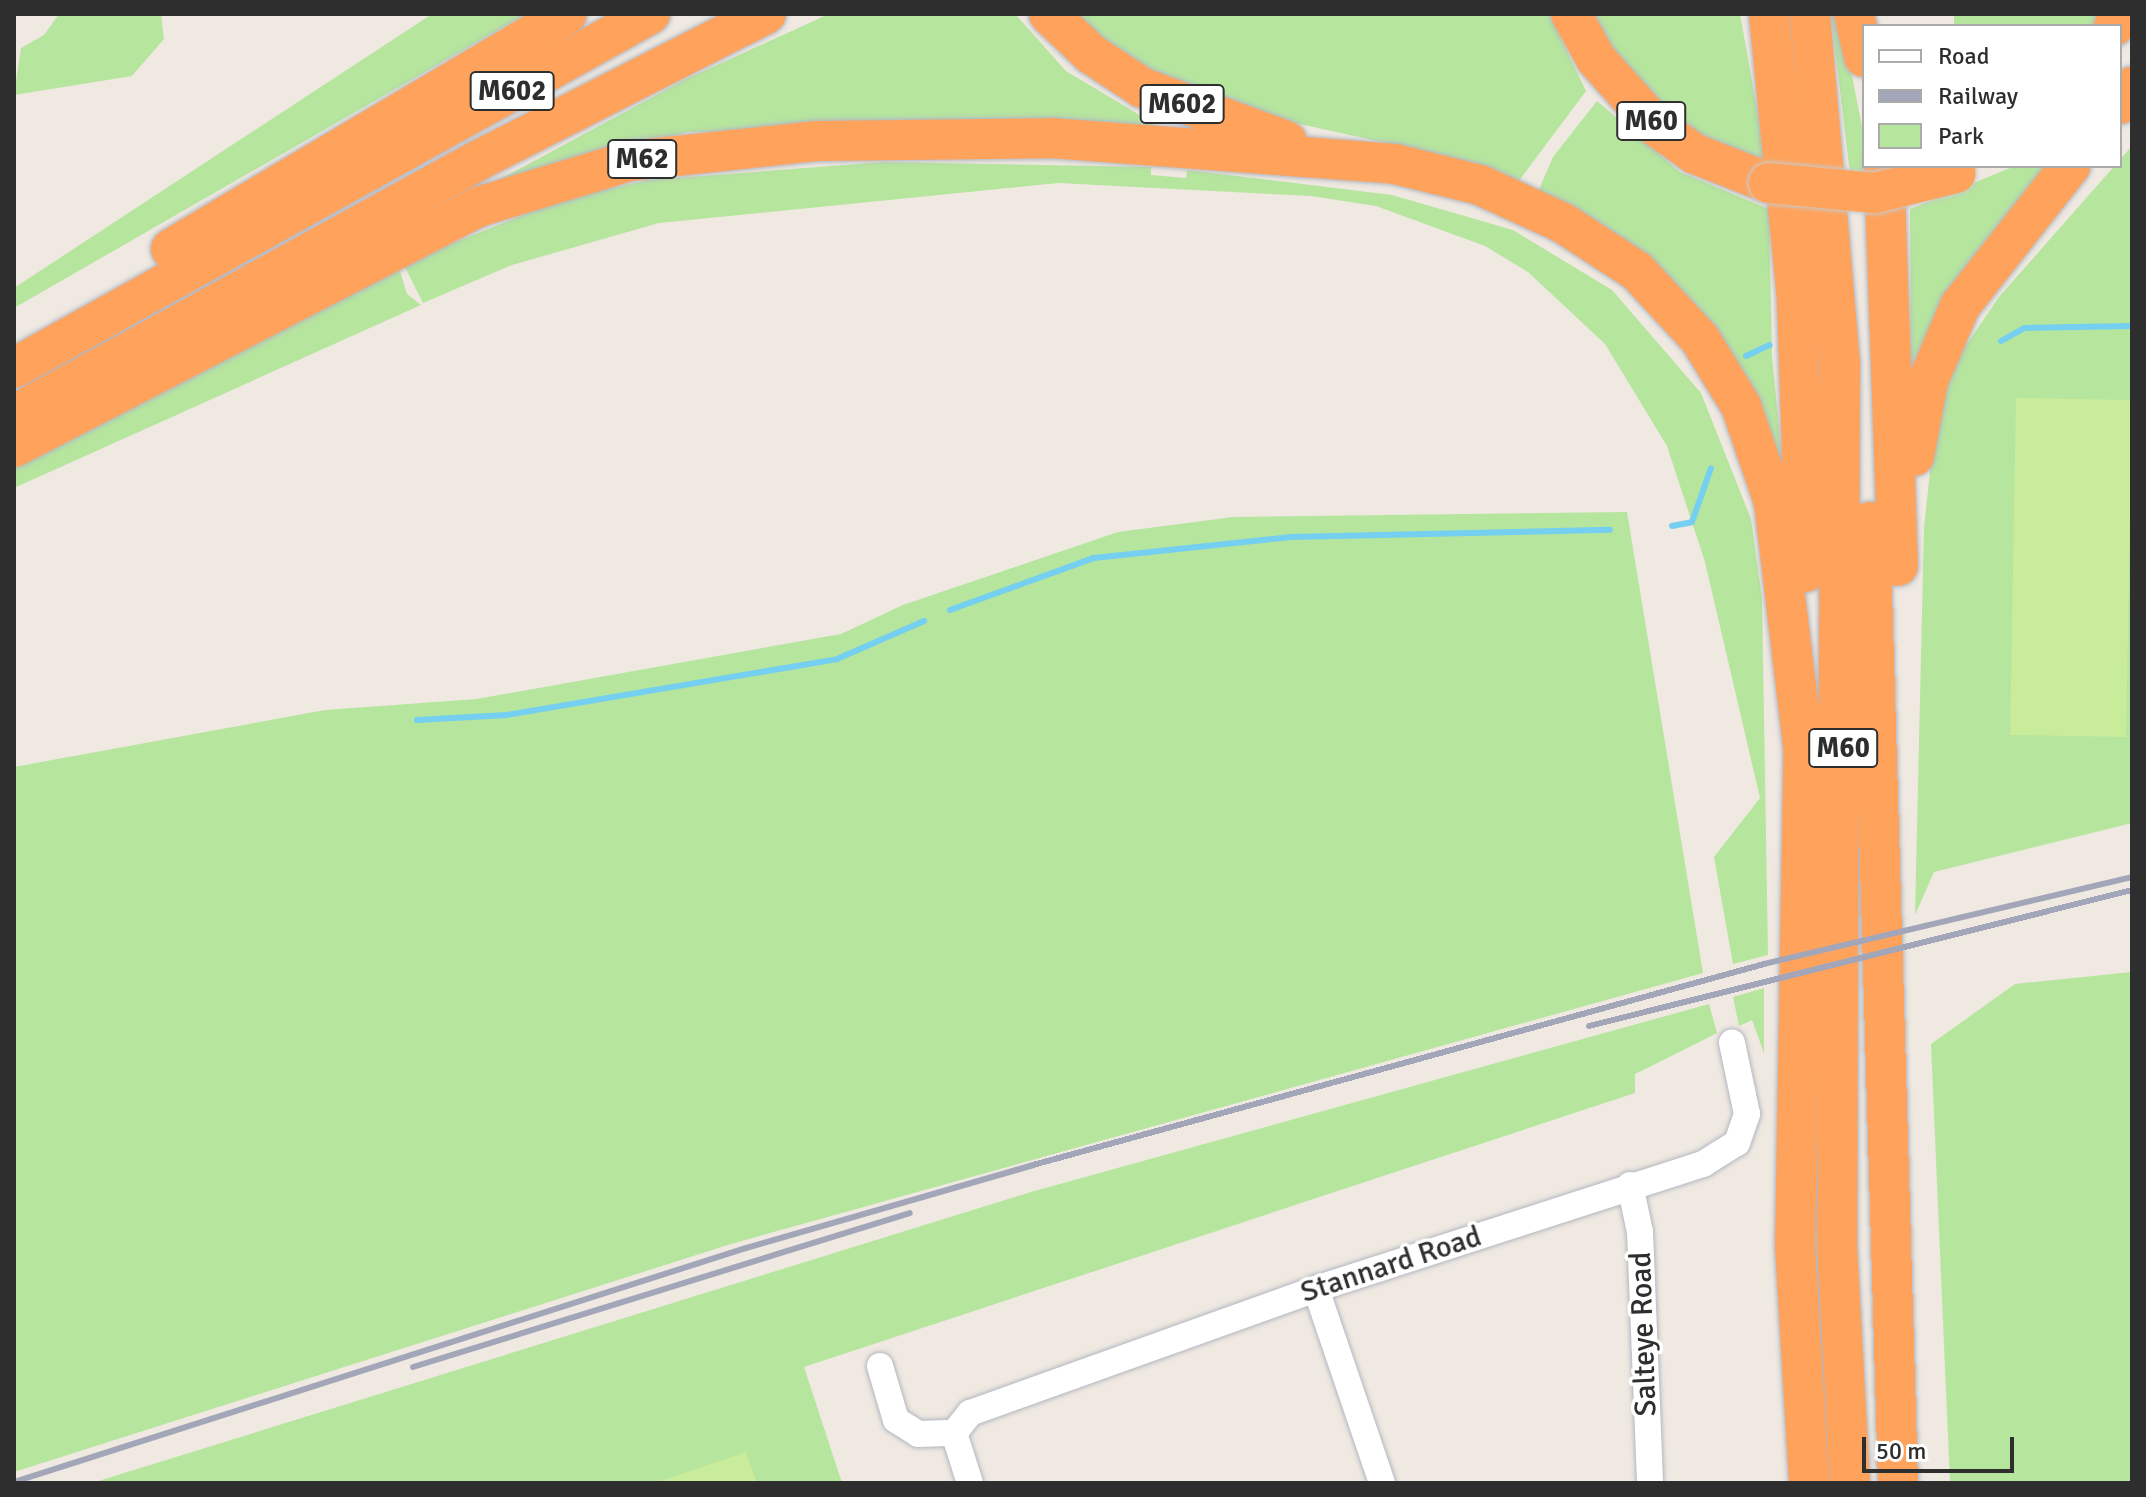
<!DOCTYPE html>
<html>
<head>
<meta charset="utf-8">
<style>
  body { margin:0 }
  #map { position:relative; width:2146px; height:1497px; overflow:hidden; background:#efe9e1; font-family:Signika,sans-serif }
  div>[style] { position:absolute }
  .green>* { inset:0; background:#b6e59e; transform-origin:0 0 }
  .pitch>* { inset:0; background:#c9ec9a; transform-origin:0 0 }
  .stream>* { height:6px; margin:-3px; padding:0 3px; transform-origin:3px; border-radius:3px; background:#75cff0 }
  .roads { filter:drop-shadow(0 0 2px #b4b7c1) drop-shadow(0 0 2px #b4b7c1) }
  .minor>* { height:26px; margin:-13px; padding:0 13px; transform-origin:13px; border-radius:13px; background:#fff }
  .highway>* { height:40px; margin:-20px; padding:0 20px; transform-origin:20px; border-radius:20px; background:#ffa35c }
  .rail>* { height:6px; margin:-3px; padding:0 3px; transform-origin:3px; border-radius:3px; background:#a3a6b8 }
  .bridges { filter:drop-shadow(0 0 2px #c9c9c9) drop-shadow(0 0 2px #c9c9c9) }
  .highway-bridge>* { height:40px; margin:-20px; padding:0 20px; transform-origin:20px; border-radius:20px; background:#ffa35c }
  span { translate:-50% -50%; white-space:nowrap; text-align:center; line-height:1.15; -webkit-text-stroke:7px #fff; paint-order:stroke }
  .shield-label span { padding:2px 6px; background:#fff; border:2px solid; border-radius:6px; -webkit-text-stroke-width:0 }
  .shield-label { font-size:28px; color:#2e2e2e; font-weight:700 }
  .street-label { font-size:30px; color:#2e2e2e }
  .frame { position:absolute; inset:0; border:16px solid #2e2e2e; pointer-events:none }
  .legend { position:absolute; left:1862px; top:24px; width:260px; height:144px; box-sizing:border-box; background:#fff; border:2px solid #ababab; margin:0; padding:10px 14px; list-style:none; font-size:24px; color:#2e2e2e }
  .legend li { display:flex; align-items:center; gap:16px; height:40px }
  .legend b { width:40px; border:2px solid #ababab }
  .scale { position:absolute; left:1862px; top:1437px; width:152px; height:36px; box-sizing:border-box; border:4px solid #2e2e2e; border-top:0; padding-left:10px; font-size:24px; line-height:28px; white-space:nowrap; color:#2e2e2e; -webkit-text-stroke:6px #fff; paint-order:stroke }
</style>
</head>
<body>
<div id="map">
  <div class="green">
    <div style="clip-path:polygon(59px 14px,161px 14px,164px 39px,132px 76px,14px 95px,21px 48px,44px 35px)"></div>
    <div style="clip-path:polygon(432px 14px,526px 14px,14px 308px,14px 288px)"></div>
    <div style="clip-path:polygon(829px 14px,1015px 14px,1066px 71px,1163px 129px,689px 132px,559px 161px,480px 190px,686px 79px)"></div>
    <div style="clip-path:polygon(1061px 14px,1549px 14px,1586px 91px,1518px 182px,1423px 151px,1194px 101px)"></div>
    <div style="clip-path:polygon(1590px 14px,1740px 14px,1767px 164px,1684px 126px,1641px 89px)"></div>
    <div style="clip-path:polygon(1831px 14px,1840px 14px,1871px 173px,1850px 174px)"></div>
    <div style="left:1954px;top:14px;width:143px;height:13px"></div>
    <div style="clip-path:polygon(1597px 101px,1680px 172px,1769px 209px,1772px 357px,1786px 495px,1756px 419px,1537px 194px,1553px 157px)"></div>
    <div style="clip-path:polygon(2132px 146px,2132px 823px,1934px 872px,1915px 915px,1924px 528px,1936px 415px,1960px 354px,1999px 297px)"></div>
    <div style="clip-path:polygon(884px 162px,1151px 167px,1151px 175px,1186px 178px,1187px 170px,1392px 195px,1513px 230px,1612px 290px,1701px 393px,1751px 519px,1762px 598px,1768px 955px,1733px 964px,1714px 857px,1760px 798px,1705px 562px,1667px 446px,1605px 344px,1528px 272px,1485px 246px,1376px 206px,1311px 196px,1058px 183px,659px 223px,512px 265px,423px 303px,403px 263px,568px 197px,649px 180px)"></div>
    <div style="clip-path:polygon(2015px 166px,2063px 166px,1930px 328px,1911px 366px,1910px 209px)"></div>
    <div style="clip-path:polygon(399px 268px,407px 294px,421px 305px,14px 488px,14px 459px)"></div>
    <div style="clip-path:polygon(1627px 512px,1703px 973px,731px 1244px,14px 1472px,14px 767px,325px 710px,477px 699px,841px 634px,903px 605px,1118px 532px,1233px 517px)"></div>
    <div style="clip-path:polygon(2132px 972px,2132px 1483px,1950px 1483px,1931px 1044px,2015px 984px)"></div>
    <div style="clip-path:polygon(1764px 988px,1764px 1053px,1752px 1020px,1739px 1026px,1733px 997px)"></div>
    <div style="clip-path:polygon(1709px 1004px,1717px 1033px,1635px 1074px,1635px 1093px,804px 1367px,842px 1483px,92px 1483px,1031px 1192px)"></div>
  </div>
  <div class="pitch">
    <div style="left:2016px;top:398px;width:116px;height:337px;rotate:1deg"></div>
    <div style="clip-path:polygon(746px 1452px,757px 1483px,655px 1483px)"></div>
  </div>
  <div class="stream">
    <div style="left:2001px;top:341px;width:26px;rotate:-29deg"></div>
    <div style="left:2024px;top:328px;width:108px;rotate:-1.1deg"></div>
    <div style="left:1746px;top:356px;width:26px;rotate:-25deg"></div>
    <div style="left:1672px;top:526px;width:20px;rotate:-11deg"></div>
    <div style="left:1692px;top:522px;width:57px;rotate:-70.6deg"></div>
    <div style="left:950px;top:610px;width:153px;rotate:-19.9deg"></div>
    <div style="left:1094px;top:558px;width:198px;rotate:-6.1deg"></div>
    <div style="left:1291px;top:537px;width:319px;rotate:-1.3deg"></div>
    <div style="left:417px;top:720px;width:90px;rotate:-3.2deg"></div>
    <div style="left:507px;top:715px;width:335px;rotate:-9.6deg"></div>
    <div style="left:837px;top:659px;width:95px;rotate:-23.6deg"></div>
  </div>
  <div class="roads">
    <div class="minor">
      <div style="left:1630px;top:1185px;width:48px;rotate:78deg"></div>
      <div style="left:1640px;top:1232px;width:251px;rotate:87.7deg"></div>
      <div style="left:1316px;top:1289px;width:205px;rotate:71.2deg"></div>
      <div style="left:880px;top:1366px;width:56px;rotate:73.5deg"></div>
      <div style="left:896px;top:1420px;width:26px;rotate:32deg"></div>
      <div style="left:918px;top:1434px;width:36px;rotate:-2deg"></div>
      <div style="left:954px;top:1433px;width:52px;rotate:72.3deg"></div>
      <div style="left:954px;top:1433px;width:26px;rotate:-51deg"></div>
      <div style="left:970px;top:1413px;width:368px;rotate:-19.7deg"></div>
      <div style="left:1316px;top:1289px;width:407px;rotate:-17.9deg"></div>
      <div style="left:1703px;top:1164px;width:40px;rotate:-32deg"></div>
      <div style="left:1737px;top:1143px;width:31px;rotate:-71deg"></div>
      <div style="left:1747px;top:1114px;width:73px;rotate:-101.9deg"></div>
    </div>
    <div class="highway">
      <div style="left:1049px;top:14px;width:58px;rotate:43.6deg"></div>
      <div style="left:1091px;top:54px;width:62px;rotate:33.2deg"></div>
      <div style="left:1143px;top:88px;width:153px;rotate:20.3deg"></div>
      <div style="left:1571px;top:14px;width:51px;rotate:60.9deg"></div>
      <div style="left:1596px;top:59px;width:91px;rotate:48.1deg"></div>
      <div style="left:1657px;top:127px;width:47px;rotate:35.4deg"></div>
      <div style="left:1695px;top:154px;width:79px;rotate:21.4deg"></div>
      <div style="left:1769px;top:14px;width:289px;rotate:84.4deg"></div>
      <div style="left:1797px;top:302px;width:270px;rotate:88.1deg"></div>
      <div style="left:1810px;top:14px;width:349px;rotate:85.1deg"></div>
      <div style="left:1840px;top:362px;width:883px;rotate:90.19deg"></div>
      <div style="left:1837px;top:1245px;width:238px;rotate:86.9deg"></div>
      <div style="left:1854px;top:14px;width:44px;rotate:76.9deg"></div>
      <div style="left:2114px;top:26px;width:13px;rotate:-67deg"></div>
      <div style="left:2120px;top:104px;width:21px;rotate:-55deg"></div>
      <div style="left:1884px;top:166px;width:400px;rotate:88deg"></div>
      <div style="left:171px;top:249px;width:460px;rotate:-30.7deg"></div>
      <div style="left:14px;top:368px;width:728px;rotate:-29.1deg"></div>
      <div style="left:14px;top:415px;width:530px;rotate:-28.74deg"></div>
      <div style="left:479px;top:160px;width:322px;rotate:-27deg"></div>
      <div style="left:14px;top:447px;width:522px;rotate:-27.35deg"></div>
      <div style="left:478px;top:207px;width:158px;rotate:-16.9deg"></div>
      <div style="left:629px;top:161px;width:189px;rotate:-6.1deg"></div>
      <div style="left:817px;top:141px;width:234px;rotate:-0.7deg"></div>
      <div style="left:1051px;top:138px;width:345px;rotate:4.3deg"></div>
      <div style="left:1395px;top:164px;width:88px;rotate:13.9deg"></div>
      <div style="left:1480px;top:185px;width:91px;rotate:24.6deg"></div>
      <div style="left:1563px;top:223px;width:88px;rotate:33deg"></div>
      <div style="left:1637px;top:271px;width:93px;rotate:47.2deg"></div>
      <div style="left:1700px;top:339px;width:79px;rotate:58.5deg"></div>
      <div style="left:1741px;top:406px;width:102px;rotate:71deg"></div>
      <div style="left:1774px;top:502px;width:247px;rotate:83.2deg"></div>
      <div style="left:1914px;top:456px;width:76px;rotate:-79.4deg"></div>
      <div style="left:1928px;top:381px;width:82px;rotate:-66.9deg"></div>
      <div style="left:1960px;top:306px;width:178px;rotate:-51.8deg"></div>
      <div style="left:1870px;top:522px;width:961px;rotate:88.33deg"></div>
      <div style="left:1804px;top:720px;width:526px;rotate:90.98deg"></div>
      <div style="left:1795px;top:1246px;width:237px;rotate:86.6deg"></div>
    </div>
  </div>
  <div class="rail">
    <div style="left:1589px;top:1026px;width:560px;rotate:-14.06deg"></div>
    <div style="left:413px;top:1367px;width:520px;rotate:-17.22deg"></div>
    <div style="left:14px;top:1482px;width:768px;rotate:-17.73deg"></div>
    <div style="left:746px;top:1248px;width:299px;rotate:-16.1deg"></div>
    <div style="left:1033px;top:1165px;width:758px;rotate:-15.37deg"></div>
    <div style="left:1764px;top:964px;width:378px;rotate:-13.3deg"></div>
  </div>
  <div class="bridges">
    <div class="highway-bridge">
      <div style="left:1769px;top:183px;width:106px;rotate:5.4deg"></div>
      <div style="left:1875px;top:193px;width:83px;rotate:-13.9deg"></div>
    </div>
  </div>
  <div class="shield-label">
    <span style="left:512px;top:91px">M602</span>
    <span style="left:1182px;top:104px">M602</span>
    <span style="left:1651px;top:121px">M60</span>
    <span style="left:642px;top:159px">M62</span>
    <span style="left:1843px;top:748px">M60</span>
  </div>
  <div class="street-label">
    <span style="left:1391px;top:1265px;rotate:-18deg">Stannard Road</span>
    <span style="left:1644px;top:1334px;rotate:-92deg">Salteye Road</span>
  </div>
  <div class="frame"></div>
  <ul class="legend">
  <li><b style="height:10px;background:#fff"></b>Road</li>
  <li><b style="height:10px;background:#a3a6b8"></b>Railway</li>
  <li><b style="height:22px;background:#b6e59e"></b>Park</li>
  </ul>
  <div class="scale">50 m</div>
</div>
</body>
</html>
